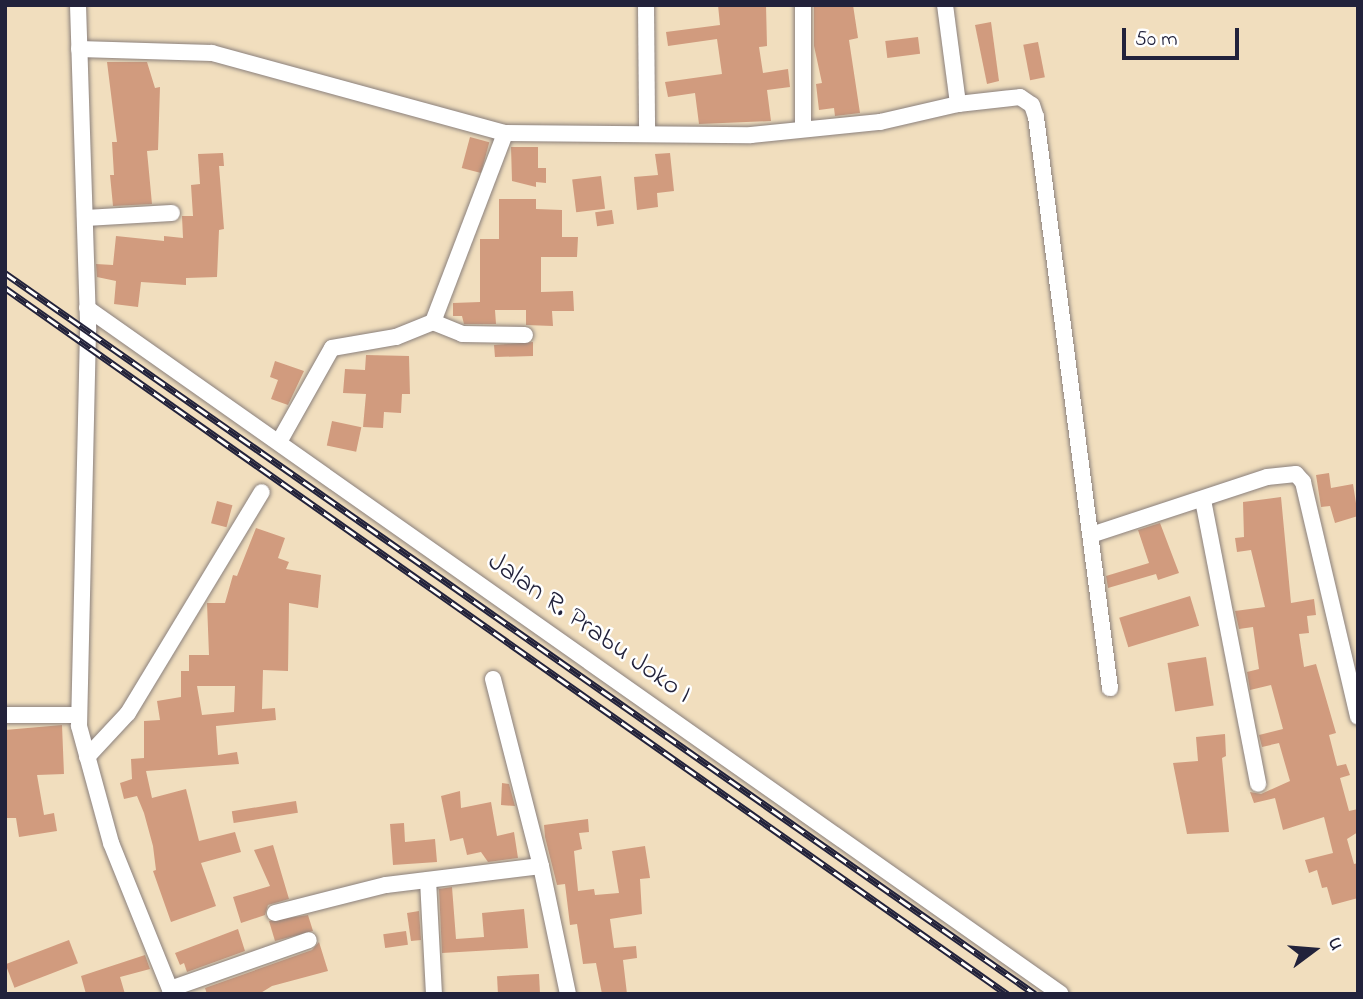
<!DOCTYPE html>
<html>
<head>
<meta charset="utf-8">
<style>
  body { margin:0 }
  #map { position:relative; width:1363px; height:999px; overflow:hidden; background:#f1debe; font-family:"Indie Flower",sans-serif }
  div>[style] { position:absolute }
  .building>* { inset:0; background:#d19b7e; transform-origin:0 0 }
  .roads { filter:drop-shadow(0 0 2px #8a807c) drop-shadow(0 0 2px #8a807c) }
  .minor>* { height:16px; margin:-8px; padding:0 8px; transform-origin:8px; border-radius:8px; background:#fff }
  .rail>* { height:7px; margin-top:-3.5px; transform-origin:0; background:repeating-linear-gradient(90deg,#fff 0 13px,#22223b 0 26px); box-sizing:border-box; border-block:2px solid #22223b }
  span { translate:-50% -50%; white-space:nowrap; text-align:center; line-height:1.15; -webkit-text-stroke:5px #fff; paint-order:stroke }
  .street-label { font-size:28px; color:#22223b }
  .frame { position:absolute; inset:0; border:7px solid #22223b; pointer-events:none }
  .north { position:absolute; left:1279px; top:915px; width:70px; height:70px; -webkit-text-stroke:5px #fff; paint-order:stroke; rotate:74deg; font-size:19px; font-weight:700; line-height:28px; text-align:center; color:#22223b }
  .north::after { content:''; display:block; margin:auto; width:24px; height:32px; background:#22223b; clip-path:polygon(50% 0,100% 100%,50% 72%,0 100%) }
  .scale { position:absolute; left:1122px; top:28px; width:117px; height:32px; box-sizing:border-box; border:4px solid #22223b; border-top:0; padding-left:9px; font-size:21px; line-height:24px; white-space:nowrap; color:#22223b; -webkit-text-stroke:5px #fff; paint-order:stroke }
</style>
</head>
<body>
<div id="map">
  <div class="building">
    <div style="clip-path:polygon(718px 5px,766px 5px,767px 46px,759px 47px,763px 73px,788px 69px,790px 87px,767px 90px,771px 121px,699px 124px,695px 93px,668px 97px,665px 82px,722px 74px,717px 39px,668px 46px,666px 32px,720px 25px)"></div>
    <div style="clip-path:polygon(814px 5px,853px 5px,858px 38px,849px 40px,860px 113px,835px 116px,834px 108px,819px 110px,816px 84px,822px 83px,814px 46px)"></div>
    <div style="clip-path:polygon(991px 22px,999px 81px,987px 84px,975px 25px)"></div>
    <div style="left:918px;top:37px;width:17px;height:33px;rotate:83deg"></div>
    <div style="left:1038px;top:42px;width:36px;height:15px;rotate:79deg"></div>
    <div style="clip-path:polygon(107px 62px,147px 62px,155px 88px,160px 87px,158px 150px,147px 151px,152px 204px,113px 206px,110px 175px,114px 175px,112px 142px,117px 142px)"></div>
    <div style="left:470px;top:137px;width:20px;height:32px;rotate:15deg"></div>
    <div style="clip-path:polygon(511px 147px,538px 147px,538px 168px,546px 168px,546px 183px,536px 182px,536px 187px,512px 181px)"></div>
    <div style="clip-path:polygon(223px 153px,224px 166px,219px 166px,224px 229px,219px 230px,217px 277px,186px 278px,186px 285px,141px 282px,138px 307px,114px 304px,116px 281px,97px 277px,96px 264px,113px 265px,116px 236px,164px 241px,164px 236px,183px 238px,182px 216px,193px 216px,191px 185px,200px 184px,198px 154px)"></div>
    <div style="clip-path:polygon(670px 153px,674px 191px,657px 193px,658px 207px,637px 210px,634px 177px,658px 175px,655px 154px)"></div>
    <div style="left:601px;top:176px;width:33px;height:29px;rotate:83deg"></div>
    <div style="clip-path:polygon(499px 199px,536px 199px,536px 209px,562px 210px,562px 237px,578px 237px,577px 257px,541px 257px,541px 292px,573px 291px,574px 311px,552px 311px,553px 326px,526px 325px,526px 310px,495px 310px,496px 324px,464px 324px,462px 316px,453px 316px,453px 303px,480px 302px,480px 239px,499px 239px)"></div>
    <div style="left:612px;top:210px;width:14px;height:17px;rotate:82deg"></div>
    <div style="clip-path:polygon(533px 342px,533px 356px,495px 357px,494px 345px)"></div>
    <div style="clip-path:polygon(366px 355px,409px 356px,410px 394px,402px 394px,401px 413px,384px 412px,383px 428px,363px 427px,366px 394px,343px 393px,345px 369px,365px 370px)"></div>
    <div style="clip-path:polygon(275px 361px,304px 371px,288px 405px,271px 399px,278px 380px,270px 377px)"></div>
    <div style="left:332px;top:421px;width:30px;height:25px;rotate:12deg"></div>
    <div style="clip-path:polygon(1329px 473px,1331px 488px,1353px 484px,1358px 516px,1335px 523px,1330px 506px,1321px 507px,1316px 475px)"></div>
    <div style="clip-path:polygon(1281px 497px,1291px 603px,1314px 599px,1316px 615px,1307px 616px,1309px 633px,1299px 634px,1304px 667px,1316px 664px,1336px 733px,1329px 735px,1337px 766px,1346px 764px,1350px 775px,1340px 778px,1349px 811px,1358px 809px,1358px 832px,1347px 839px,1354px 864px,1358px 863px,1358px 898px,1332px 905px,1327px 887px,1322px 888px,1317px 870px,1309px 873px,1305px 860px,1333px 853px,1324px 817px,1283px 830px,1275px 798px,1254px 803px,1250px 792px,1261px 794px,1290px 781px,1279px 743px,1262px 747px,1259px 735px,1283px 729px,1271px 685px,1250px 690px,1247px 672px,1259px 669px,1253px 627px,1239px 629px,1235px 611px,1265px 607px,1251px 550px,1237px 552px,1235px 538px,1244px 537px,1243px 502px)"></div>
    <div style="left:217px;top:501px;width:16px;height:23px;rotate:15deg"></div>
    <div style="clip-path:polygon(1160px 523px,1179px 573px,1158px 580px,1156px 574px,1108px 588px,1106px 576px,1149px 563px,1138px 530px)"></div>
    <div style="clip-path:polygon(evenodd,256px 528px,285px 538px,278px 558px,289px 562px,286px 569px,321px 575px,318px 608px,289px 603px,288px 671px,263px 670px,262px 709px,275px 708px,276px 720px,216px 726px,218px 755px,237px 752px,239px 764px,146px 771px,152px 798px,186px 789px,199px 841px,235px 832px,241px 852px,201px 863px,216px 906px,171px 922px,153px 871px,156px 870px,153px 846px,144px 813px,137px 796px,124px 799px,120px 783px,132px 779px,131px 759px,144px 758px,144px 721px,160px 720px,157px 701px,181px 697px,181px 671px,189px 671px,189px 655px,209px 655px,207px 603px,225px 603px,233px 575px,237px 576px,256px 528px,197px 686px,235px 686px,234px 712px,202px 715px,197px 686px)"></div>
    <div style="left:1190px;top:596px;width:31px;height:74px;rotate:73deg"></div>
    <div style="left:1206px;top:657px;width:49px;height:39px;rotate:81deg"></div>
    <div style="clip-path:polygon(62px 725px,64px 774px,37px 775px,44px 815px,54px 813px,57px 831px,19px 837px,16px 818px,5px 818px,5px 730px)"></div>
    <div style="clip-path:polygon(1225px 734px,1226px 756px,1222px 758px,1229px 832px,1187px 834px,1173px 763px,1198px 761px,1196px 737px)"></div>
    <div style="clip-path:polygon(502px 783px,509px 784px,515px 806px,501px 805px)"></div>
    <div style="clip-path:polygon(460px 791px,461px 808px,491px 802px,497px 836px,514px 832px,518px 858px,488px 862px,481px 852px,467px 855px,463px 838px,450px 841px,441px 796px)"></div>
    <div style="left:296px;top:801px;width:12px;height:65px;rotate:81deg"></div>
    <div style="clip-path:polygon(588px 819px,589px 832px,579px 833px,582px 849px,574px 851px,578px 891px,594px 889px,595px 895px,619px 893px,612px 851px,645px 846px,650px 878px,640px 879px,642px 914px,610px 919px,614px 948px,636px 946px,637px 958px,623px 960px,627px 994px,602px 994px,596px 963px,583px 964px,577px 924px,570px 925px,565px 884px,557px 885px,545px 837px,544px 825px)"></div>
    <div style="clip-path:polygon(404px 823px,405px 842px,435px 839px,437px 862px,393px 865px,390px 824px)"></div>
    <div style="clip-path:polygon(273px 845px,289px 899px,268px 905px,265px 915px,241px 923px,233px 897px,270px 886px,254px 850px)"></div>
    <div style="clip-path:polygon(452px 887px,456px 939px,484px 937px,482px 913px,524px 909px,528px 948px,442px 953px,439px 889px)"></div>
    <div style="clip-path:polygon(419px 911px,421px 940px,411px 941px,407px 913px)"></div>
    <div style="clip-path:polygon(308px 915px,313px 931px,275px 941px,269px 921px)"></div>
    <div style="clip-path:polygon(238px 929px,245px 951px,187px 972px,184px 963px,180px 965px,175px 953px)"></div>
    <div style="left:406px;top:931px;width:14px;height:23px;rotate:82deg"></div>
    <div style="left:69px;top:940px;width:25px;height:68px;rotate:69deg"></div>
    <div style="clip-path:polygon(319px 942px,328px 971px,272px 986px,259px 994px,207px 994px,205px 988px,312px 950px)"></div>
    <div style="clip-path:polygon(145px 955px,150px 969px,120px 977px,125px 994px,86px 994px,81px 976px)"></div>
    <div style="left:539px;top:974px;width:18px;height:42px;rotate:87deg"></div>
  </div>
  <div class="roads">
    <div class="minor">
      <div style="left:78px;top:5px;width:326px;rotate:88.2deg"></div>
      <div style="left:88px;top:331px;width:395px;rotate:91.3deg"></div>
      <div style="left:79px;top:726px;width:121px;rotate:74.7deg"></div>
      <div style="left:111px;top:843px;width:163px;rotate:68deg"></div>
      <div style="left:646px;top:5px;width:127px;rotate:89.5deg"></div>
      <div style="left:803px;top:5px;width:124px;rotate:90deg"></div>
      <div style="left:945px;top:5px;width:100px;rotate:82.5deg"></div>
      <div style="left:79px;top:49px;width:133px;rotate:1.7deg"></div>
      <div style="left:212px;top:53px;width:304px;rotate:15.3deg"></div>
      <div style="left:85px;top:218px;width:87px;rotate:-3.3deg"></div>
      <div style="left:87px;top:308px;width:1191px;rotate:35.16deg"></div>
      <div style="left:433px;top:322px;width:31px;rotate:22deg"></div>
      <div style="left:462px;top:334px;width:63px;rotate:0.9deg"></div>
      <div style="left:279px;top:442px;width:108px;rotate:-60.6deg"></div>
      <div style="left:332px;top:348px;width:65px;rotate:-9.8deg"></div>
      <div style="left:396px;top:337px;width:40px;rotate:-22deg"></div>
      <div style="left:433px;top:322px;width:202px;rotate:-69.1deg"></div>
      <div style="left:505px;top:133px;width:246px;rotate:0.5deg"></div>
      <div style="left:751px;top:135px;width:130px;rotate:-5.8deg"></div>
      <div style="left:880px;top:122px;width:80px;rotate:-13deg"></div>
      <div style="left:958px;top:104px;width:62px;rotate:-6.4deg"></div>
      <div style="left:1020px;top:97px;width:14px;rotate:34deg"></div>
      <div style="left:1032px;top:105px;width:13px;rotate:72deg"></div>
      <div style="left:1036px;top:117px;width:576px;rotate:82.62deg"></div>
      <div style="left:1203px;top:500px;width:289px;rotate:79deg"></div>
      <div style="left:1091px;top:535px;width:185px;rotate:-18.2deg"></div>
      <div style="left:1267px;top:477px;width:29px;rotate:-6deg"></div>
      <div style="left:1296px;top:474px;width:11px;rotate:49deg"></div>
      <div style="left:1303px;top:482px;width:241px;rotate:76.8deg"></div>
      <div style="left:493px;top:679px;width:193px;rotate:75.6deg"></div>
      <div style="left:541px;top:866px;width:131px;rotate:78.1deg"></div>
      <div style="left:5px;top:715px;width:74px"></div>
      <div style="left:87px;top:757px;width:60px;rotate:-47deg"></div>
      <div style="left:128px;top:713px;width:258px;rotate:-58.8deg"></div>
      <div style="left:428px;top:880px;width:114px;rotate:87deg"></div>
      <div style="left:275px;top:913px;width:114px;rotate:-14.2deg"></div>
      <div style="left:386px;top:885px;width:156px;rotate:-7deg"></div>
      <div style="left:170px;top:989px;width:147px;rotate:-19.4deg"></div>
    </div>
  </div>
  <div class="rail">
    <div style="left:5px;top:273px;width:1257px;rotate:34.99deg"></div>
    <div style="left:5px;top:288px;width:1226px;rotate:35.17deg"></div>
  </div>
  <div class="street-label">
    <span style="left:589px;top:629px;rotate:35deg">Jalan R. Prabu Joko I</span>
  </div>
  <div class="frame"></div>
  <div class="north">U</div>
  <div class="scale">50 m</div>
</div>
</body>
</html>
